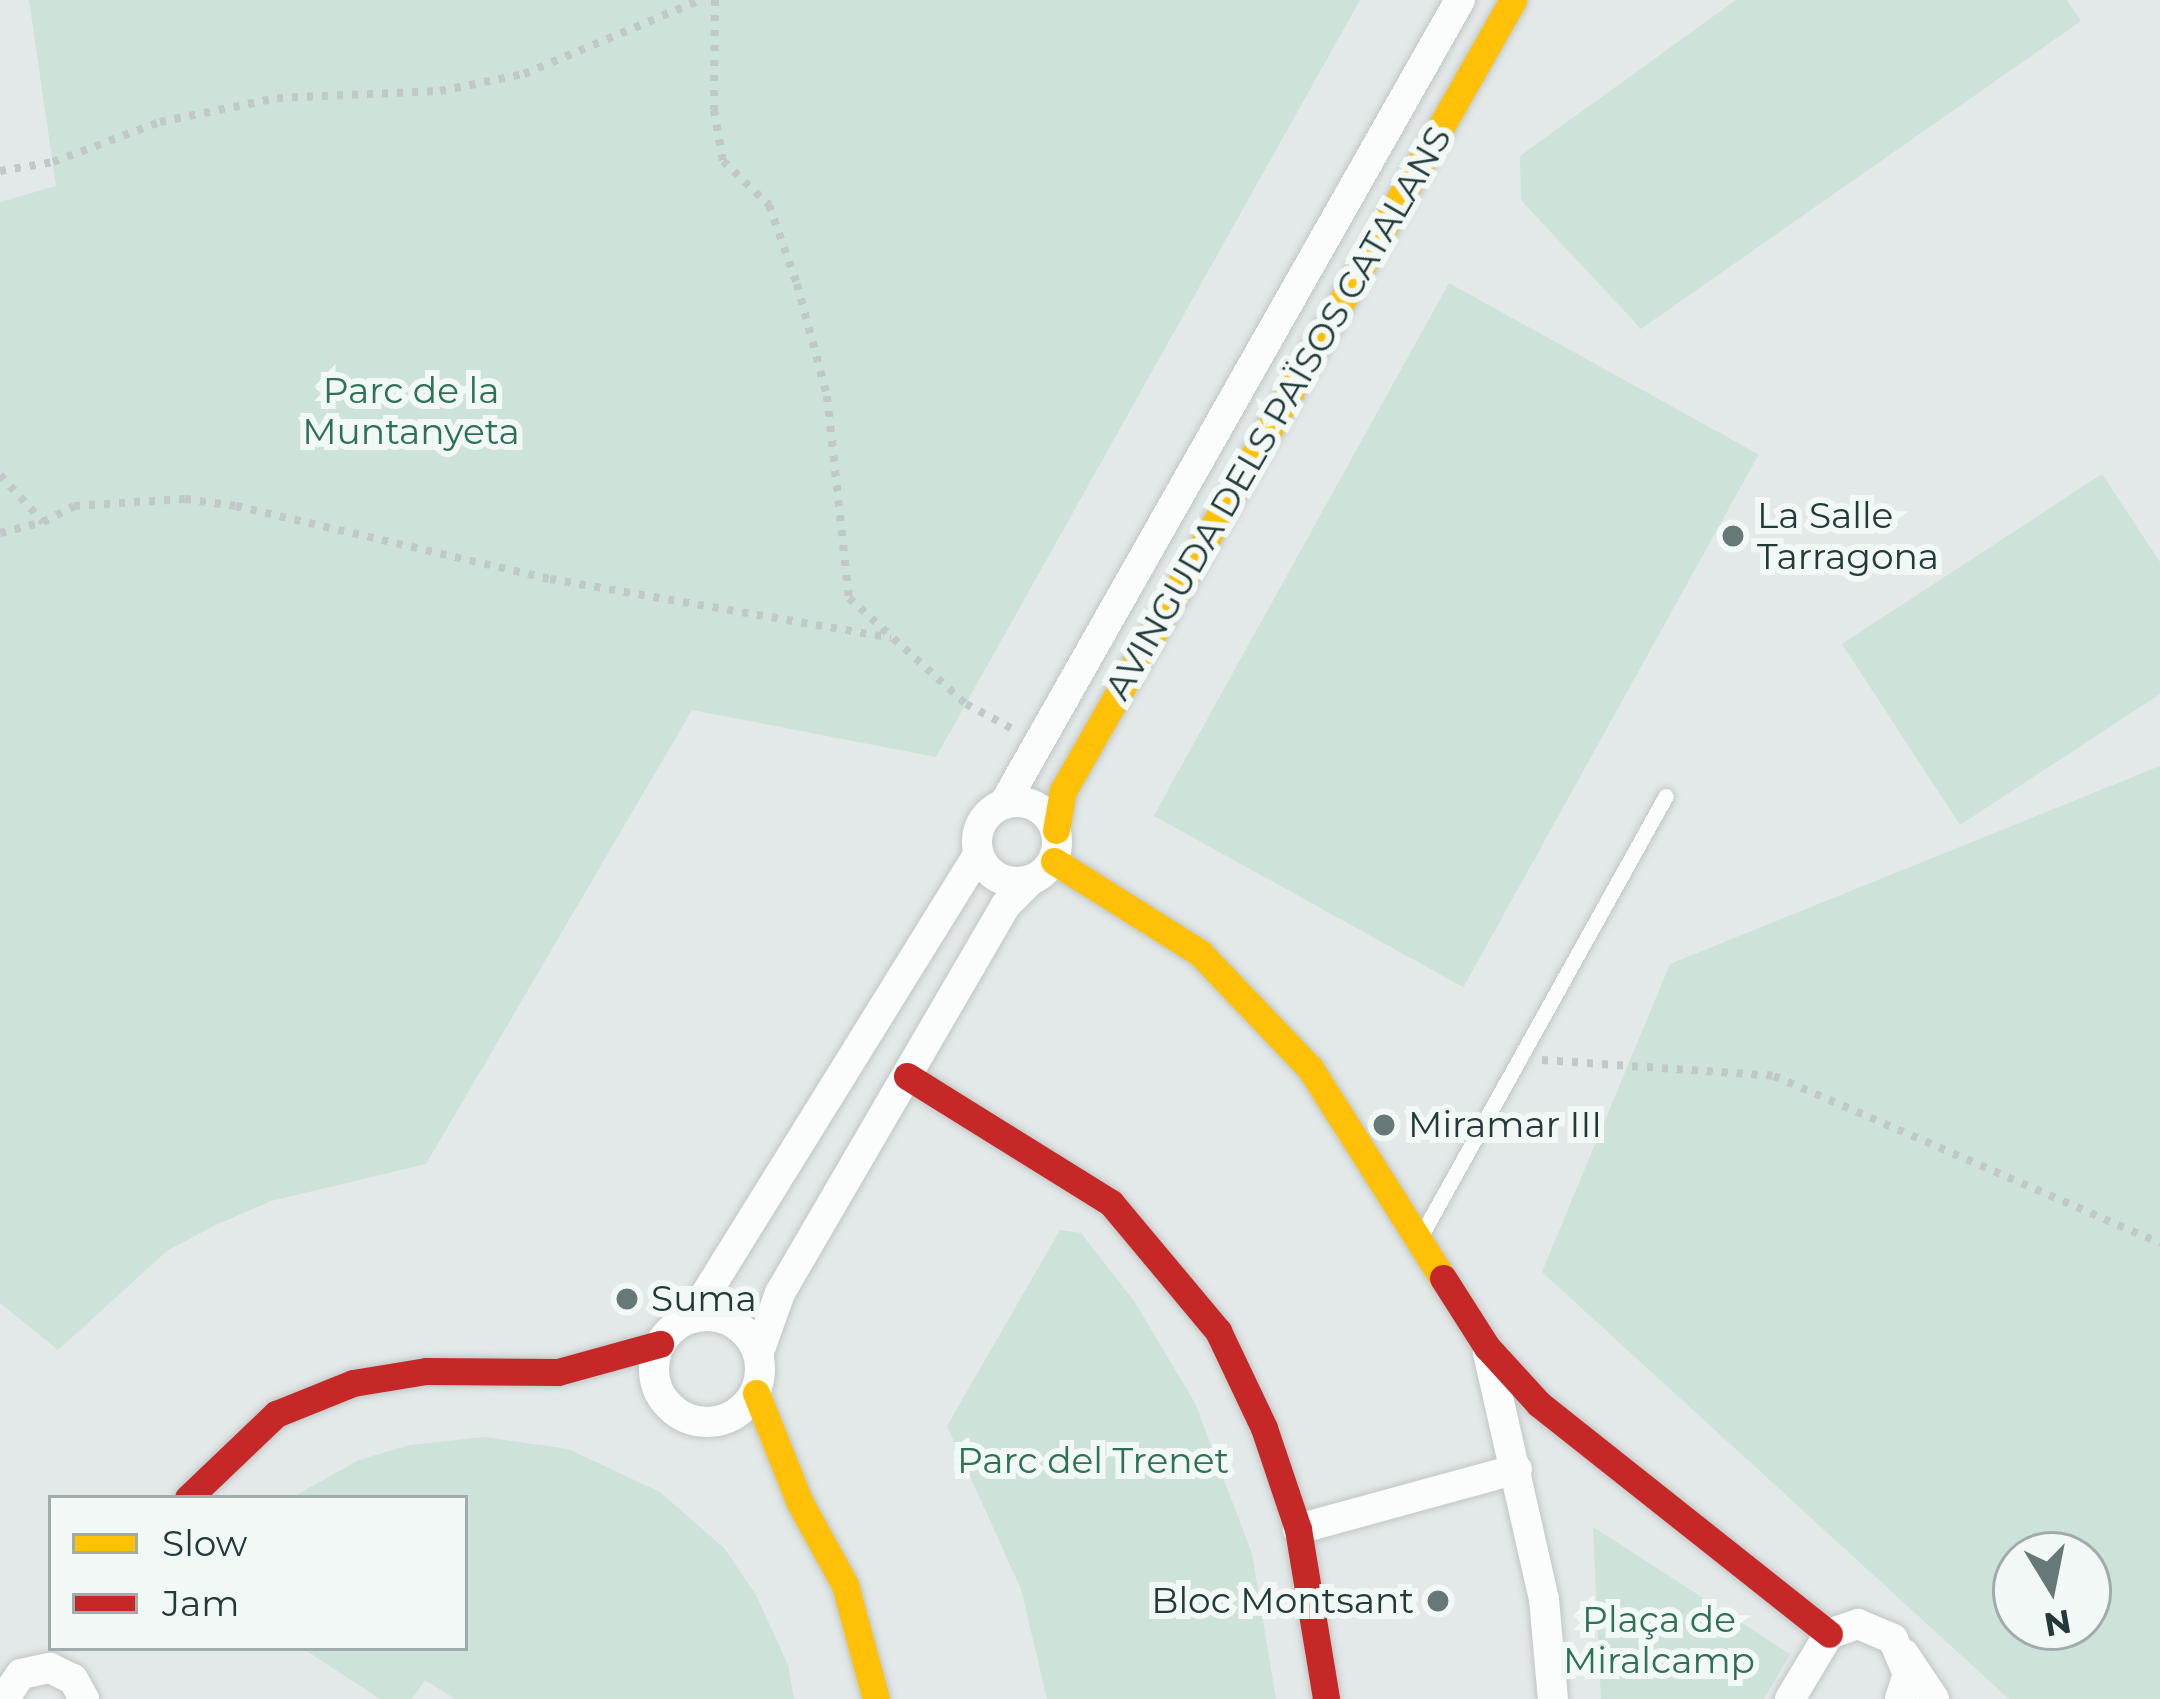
<!DOCTYPE html>
<html>
<head>
<meta charset="utf-8">
<style>
  body { margin:0 }
  #map { position:relative; width:2160px; height:1699px; overflow:hidden; background:#e3e9e8; font-family:Montserrat,sans-serif }
  div>[style] { position:absolute }
  .green>* { inset:0; background:#cde2d8; transform-origin:0 0 }
  .path>* { height:8px; margin-top:-4px; transform-origin:0; background:repeating-linear-gradient(90deg,#c0c9c8 0 6px,transparent 0 15px) }
  .roads { filter:drop-shadow(0 0 3px #c0c6c5) drop-shadow(0 0 3px #c0c6c5) }
  .lane>* { height:15px; margin:-7.5px; padding:0 7.5px; transform-origin:7.5px; border-radius:7.5px; background:#fbfcfc }
  .street>* { height:30px; margin:-15px; padding:0 15px; transform-origin:15px; border-radius:15px; background:#fbfcfc }
  .street>.ring { margin:-15px; padding:0; box-sizing:content-box; background:none; border:30px solid #fbfcfc; border-radius:50% }
  .slow>* { height:27px; margin:-13.5px; padding:0 13.5px; transform-origin:13.5px; border-radius:13.5px; background:#ffc107 }
  .jam>* { height:27px; margin:-13.5px; padding:0 13.5px; transform-origin:13.5px; border-radius:13.5px; background:#c62828 }
  .dots>* { width:33px; height:33px; translate:-50% -50%; box-sizing:border-box; border:6px solid #f2f8f6; border-radius:50% }
  span { translate:-50% -50%; white-space:nowrap; text-align:center; line-height:1.15; -webkit-text-stroke:12px #f2f8f6; paint-order:stroke }
  .park-label { font-size:36px; color:#2e7156 }
  .street-label { font-size:36px; color:#223b3a }
  .poi-label { font-size:36px; color:#223b3a }
  .left { translate:0 -50%; text-align:left }
  .right { translate:-100% -50%; text-align:right }
  .legend { position:absolute; left:48px; top:1495px; width:420px; height:156px; box-sizing:border-box; background:#f2f8f6; border:3px solid #9facab; margin:0; padding:15px 21px; list-style:none; font-size:36px; color:#223b3a }
  .legend li { display:flex; align-items:center; gap:24px; height:60px }
  .legend b { width:60px; border:3px solid #9facab }
  .north { position:absolute; left:1992px; top:1531px; width:120px; height:120px; box-sizing:border-box; background:#f2f8f6; border:3px solid #9facab; border-radius:50%; rotate:170deg; font-size:33px; font-weight:700; line-height:48px; text-align:center; color:#223b3a }
  .north::after { content:''; display:block; margin:auto; width:42px; height:54px; background:#667877; clip-path:polygon(50% 0,100% 100%,50% 72%,0 100%) }
</style>
</head>
<body>
<div id="map">
  <div class="green">
    <div style="clip-path:polygon(29px 0,1360px 0,936px 757px,692px 710px,426px 1164px,271px 1201px,218px 1224px,168px 1250px,58px 1350px,0 1303px,0 202px,56px 186px)"></div>
    <div style="clip-path:polygon(1736px 0,2067px 0,2081px 21px,1641px 329px,1521px 200px,1520px 156px)"></div>
    <div style="left:1449px;top:283px;width:354px;height:609px;rotate:29deg"></div>
    <div style="clip-path:polygon(2102px 474px,2160px 562px,2160px 694px,1960px 825px,1842px 644px)"></div>
    <div style="clip-path:polygon(evenodd,2160px 766px,2160px 1699px,2009px 1699px,1542px 1272px,1670px 964px,2160px 766px,2016px 1555px,2088px 1555px,2088px 1627px,2016px 1627px,2016px 1555px)"></div>
    <div style="clip-path:polygon(1060px 1230px,1081px 1233px,1134px 1301px,1195px 1403px,1252px 1554px,1276px 1699px,1047px 1699px,1021px 1589px,947px 1426px)"></div>
    <div style="clip-path:polygon(484px 1437px,568px 1449px,660px 1492px,725px 1549px,756px 1595px,788px 1665px,794px 1699px,455px 1699px,425px 1680px,412px 1699px,380px 1699px,302px 1648px,465px 1648px,465px 1498px,291px 1498px,359px 1460px,409px 1445px)"></div>
    <div style="clip-path:polygon(1593px 1527px,1790px 1654px,1764px 1699px,1601px 1699px)"></div>
  </div>
  <div class="path">
    <div style="left:715px;top:0;width:110px;rotate:90.5deg"></div>
    <div style="left:714px;top:110px;width:52px;rotate:80deg"></div>
    <div style="left:723px;top:161px;width:64px;rotate:43.7deg"></div>
    <div style="left:769px;top:205px;width:84px;rotate:70.5deg"></div>
    <div style="left:797px;top:284px;width:116px;rotate:75deg"></div>
    <div style="left:827px;top:396px;width:203px;rotate:83.8deg"></div>
    <div style="left:849px;top:598px;width:158px;rotate:42.2deg"></div>
    <div style="left:966px;top:704px;width:51px;rotate:28.1deg"></div>
    <div style="left:0;top:171px;width:54px;rotate:-9.6deg"></div>
    <div style="left:53px;top:162px;width:114px;rotate:-20.5deg"></div>
    <div style="left:160px;top:122px;width:119px;rotate:-11.6deg"></div>
    <div style="left:277px;top:98px;width:163px;rotate:-2.5deg"></div>
    <div style="left:440px;top:91px;width:86px;rotate:-11.4deg"></div>
    <div style="left:524px;top:74px;width:191px;rotate:-22.8deg"></div>
    <div style="left:0;top:475px;width:64px;rotate:47.5deg"></div>
    <div style="left:43px;top:522px;width:35px;rotate:-27deg"></div>
    <div style="left:74px;top:506px;width:111px;rotate:-3.6deg"></div>
    <div style="left:185px;top:499px;width:51px;rotate:7.8deg"></div>
    <div style="left:236px;top:506px;width:322px;rotate:13.1deg"></div>
    <div style="left:550px;top:579px;width:346px;rotate:9.8deg"></div>
    <div style="left:0;top:533px;width:44px;rotate:-14.3deg"></div>
    <div style="left:1542px;top:1060px;width:233px;rotate:3.9deg"></div>
    <div style="left:1774px;top:1076px;width:421px;rotate:23.4deg"></div>
  </div>
  <div class="roads">
    <div class="lane">
      <div style="left:1423px;top:1232px;width:499px;rotate:-60.9deg"></div>
    </div>
    <div class="street">
      <div class="ring" style="left:977px;top:802px;width:50px;height:50px"></div>
      <div style="left:1004px;top:804px;width:924px;rotate:-60.44deg"></div>
      <div class="ring" style="left:654px;top:1316px;width:76px;height:76px"></div>
      <div style="left:691px;top:1318px;width:545px;rotate:-58.21deg"></div>
      <div style="left:759px;top:1352px;width:63px;rotate:-70.4deg"></div>
      <div style="left:780px;top:1293px;width:449px;rotate:-59.8deg"></div>
      <div style="left:1006px;top:905px;width:34px;rotate:-45deg"></div>
      <div style="left:1488px;top:1353px;width:252px;rotate:77.2deg"></div>
      <div style="left:1544px;top:1599px;width:100px;rotate:84.9deg"></div>
      <div style="left:1298px;top:1529px;width:227px;rotate:-15.3deg"></div>
      <div style="left:1904px;top:1654px;width:54px;rotate:56.3deg"></div>
      <div style="left:4px;top:1699px;width:30px;rotate:-56deg"></div>
      <div style="left:21px;top:1674px;width:30px;rotate:-12deg"></div>
      <div style="left:50px;top:1668px;width:25px;rotate:26deg"></div>
      <div style="left:73px;top:1679px;width:23px;rotate:61deg"></div>
      <div style="left:1790px;top:1699px;width:76px;rotate:-59deg"></div>
      <div style="left:1829px;top:1634px;width:31px;rotate:-19deg"></div>
      <div style="left:1858px;top:1624px;width:38px;rotate:23deg"></div>
      <div style="left:1893px;top:1639px;width:38px;rotate:67deg"></div>
      <div style="left:1908px;top:1674px;width:26px;rotate:108deg"></div>
    </div>
    <div class="slow">
      <div style="left:1056px;top:830px;width:40px;rotate:-80deg"></div>
      <div style="left:1063px;top:791px;width:910px;rotate:-60.36deg"></div>
      <div style="left:1054px;top:861px;width:173px;rotate:32.2deg"></div>
      <div style="left:1200px;top:953px;width:159px;rotate:46.3deg"></div>
      <div style="left:1310px;top:1068px;width:249px;rotate:57.7deg"></div>
      <div style="left:756px;top:1393px;width:118px;rotate:68.2deg"></div>
      <div style="left:800px;top:1503px;width:94px;rotate:61.2deg"></div>
      <div style="left:845px;top:1585px;width:118px;rotate:74.8deg"></div>
    </div>
    <div class="jam">
      <div style="left:907px;top:1076px;width:240px;rotate:31.9deg"></div>
      <div style="left:1111px;top:1203px;width:167px;rotate:50.1deg"></div>
      <div style="left:1218px;top:1331px;width:107px;rotate:64.6deg"></div>
      <div style="left:1264px;top:1428px;width:107px;rotate:71.4deg"></div>
      <div style="left:1298px;top:1529px;width:172px;rotate:80.6deg"></div>
      <div style="left:1443px;top:1278px;width:82px;rotate:57.5deg"></div>
      <div style="left:1487px;top:1347px;width:77px;rotate:47.6deg"></div>
      <div style="left:1539px;top:1404px;width:370px;rotate:38.4deg"></div>
      <div style="left:188px;top:1498px;width:122px;rotate:-43.7deg"></div>
      <div style="left:276px;top:1414px;width:83px;rotate:-21.9deg"></div>
      <div style="left:353px;top:1383px;width:74px;rotate:-9.3deg"></div>
      <div style="left:426px;top:1371px;width:132px;rotate:0.4deg"></div>
      <div style="left:558px;top:1372px;width:106px;rotate:-15.4deg"></div>
    </div>
  </div>
  <div class="dots">
    <div style="left:1733px;top:536px;background:#667877"></div>
    <div style="left:1384px;top:1125px;background:#667877"></div>
    <div style="left:627px;top:1299px;background:#667877"></div>
    <div style="left:1438px;top:1601px;background:#667877"></div>
  </div>
  <div class="park-label">
    <span style="left:411px;top:411px">Parc de la<br>Muntanyeta</span>
    <span style="left:1093px;top:1461px">Parc del Trenet</span>
    <span style="left:1659px;top:1640px">Plaça de<br>Miralcamp</span>
  </div>
  <div class="street-label">
    <span style="left:1278px;top:413px;rotate:-60deg">AVINGUDA DELS PAÏSOS CATALANS</span>
  </div>
  <div class="poi-label">
    <span class="left" style="left:1757px;top:536px">La Salle<br>Tarragona</span>
    <span class="left" style="left:1408px;top:1125px">Miramar III</span>
    <span class="left" style="left:651px;top:1299px">Suma</span>
    <span class="right" style="left:1414px;top:1601px">Bloc Montsant</span>
  </div>
  <ul class="legend">
  <li><b style="height:15px;background:#ffc107"></b>Slow</li>
  <li><b style="height:15px;background:#c62828"></b>Jam</li>
  </ul>
  <div class="north">N</div>
</div>
</body>
</html>
